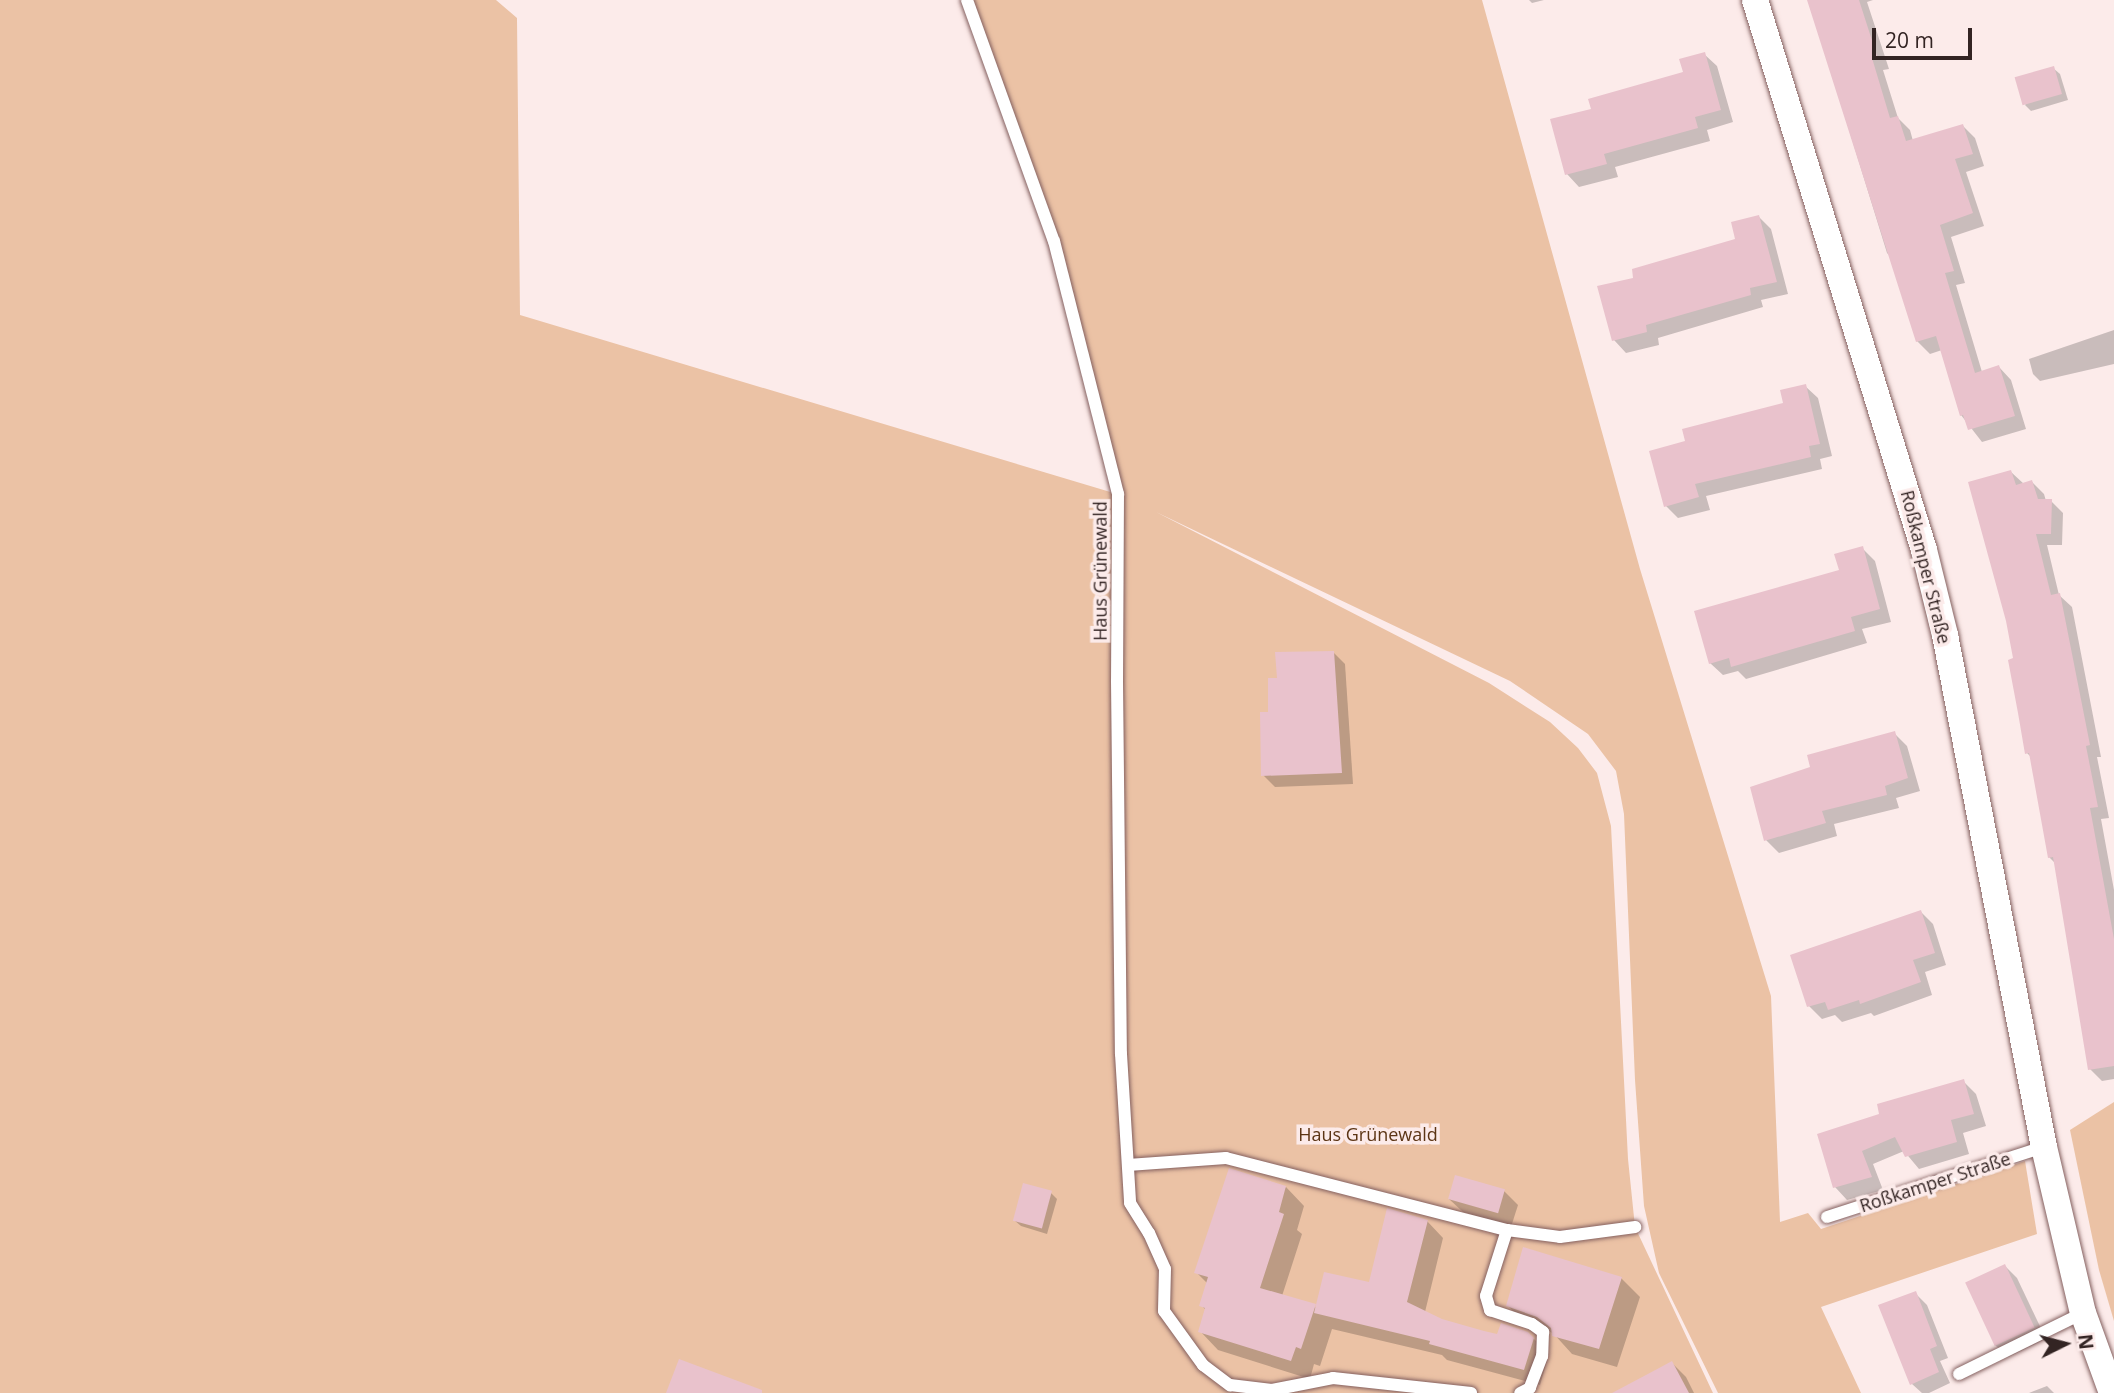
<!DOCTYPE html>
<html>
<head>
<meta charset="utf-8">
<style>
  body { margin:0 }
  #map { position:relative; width:2114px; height:1393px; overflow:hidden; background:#fcebea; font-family:"Open Sans",sans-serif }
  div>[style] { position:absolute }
  .green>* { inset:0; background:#ebc2a5 }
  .shadow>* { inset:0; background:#0003 }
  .building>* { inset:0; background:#e9c2cc; transform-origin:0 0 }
  .roads { filter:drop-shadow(0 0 2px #84605f) drop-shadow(0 0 2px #84605f) }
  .lane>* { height:12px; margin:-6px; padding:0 6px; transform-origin:6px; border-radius:6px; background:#fff }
  .street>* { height:26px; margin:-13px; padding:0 13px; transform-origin:13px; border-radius:13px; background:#fff }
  span { translate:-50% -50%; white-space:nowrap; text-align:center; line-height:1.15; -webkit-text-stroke:7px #fcebea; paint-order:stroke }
  .street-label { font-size:18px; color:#332423 }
  .park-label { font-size:18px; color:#5c3515 }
  .north { position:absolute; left:2030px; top:1309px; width:70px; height:70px; -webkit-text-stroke:5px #fcebea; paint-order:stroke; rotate:84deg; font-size:19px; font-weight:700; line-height:28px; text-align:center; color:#332423 }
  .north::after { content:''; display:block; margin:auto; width:24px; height:32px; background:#332423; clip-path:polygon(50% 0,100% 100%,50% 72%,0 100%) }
  .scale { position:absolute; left:1872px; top:28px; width:100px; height:32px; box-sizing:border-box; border:4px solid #332423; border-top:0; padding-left:9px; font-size:21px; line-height:24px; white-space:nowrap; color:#332423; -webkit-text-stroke:5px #fcebea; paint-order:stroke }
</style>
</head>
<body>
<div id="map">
  <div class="green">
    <div style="clip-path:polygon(evenodd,0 0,496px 0,517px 18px,520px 315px,1117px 494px,1054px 241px,967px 0,1482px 0,1640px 569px,1771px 996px,1780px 1222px,1808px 1213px,1821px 1229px,2025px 1161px,2037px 1234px,1821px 1307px,1861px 1393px,1718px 1393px,1659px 1273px,1644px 1206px,1635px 1080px,1624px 814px,1616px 771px,1588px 734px,1510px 681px,1156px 512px,1489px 683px,1550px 722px,1578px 748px,1597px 773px,1611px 826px,1628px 1159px,1635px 1227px,1713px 1393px,0 1393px,0 0,1116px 707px,1120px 1015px,1112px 832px,1116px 707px)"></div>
    <div style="clip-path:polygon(2114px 1102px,2114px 1321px,2099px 1270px,2070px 1130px)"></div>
  </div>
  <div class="shadow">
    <div style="clip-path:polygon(1529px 0,1544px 0,1532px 3px)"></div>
    <div style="clip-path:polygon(1809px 0,1873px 0,1867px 2px,1889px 69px,1883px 70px,1898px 118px,1910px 130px,1913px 141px,1963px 126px,1975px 138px,1984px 166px,1966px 172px,1984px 226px,1951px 237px,1965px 283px,1956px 285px,1982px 372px,1999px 367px,2011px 380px,2026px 429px,1982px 442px,1961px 415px,1942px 350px,1930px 354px,1917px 341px,1893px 259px,1887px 253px)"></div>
    <div style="clip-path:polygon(1704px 54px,1717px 66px,1733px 122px,1707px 130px,1710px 141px,1615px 167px,1618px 177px,1579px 187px,1567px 174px)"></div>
    <div style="clip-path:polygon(2053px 68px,2060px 74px,2068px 100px,2031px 111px,2025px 105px)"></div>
    <div style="clip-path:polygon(1759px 217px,1771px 229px,1788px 294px,1761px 300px,1763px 307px,1658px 338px,1659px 345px,1626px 353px,1614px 340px,1635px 279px,1738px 240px)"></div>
    <div style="clip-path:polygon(2114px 330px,2114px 364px,2040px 381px,2033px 374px,2029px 359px)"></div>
    <div style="clip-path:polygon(1805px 386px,1818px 398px,1832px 456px,1820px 459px,1822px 469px,1706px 496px,1710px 510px,1678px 518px,1666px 506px,1687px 442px,1785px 405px)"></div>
    <div style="clip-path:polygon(2011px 472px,2024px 484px,2032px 482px,2044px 494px,2046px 501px,2051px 501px,2063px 513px,2062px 545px,2047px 545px,2059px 595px,2072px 607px,2101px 757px,2097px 757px,2109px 818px,2101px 819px,2114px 890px,2114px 1079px,2102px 1081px,2090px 1069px,2055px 863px,2049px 857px,2032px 758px,2027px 753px,2015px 660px)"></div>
    <div style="clip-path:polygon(1862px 548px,1875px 561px,1891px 622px,1862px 629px,1867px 643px,1746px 679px,1738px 671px,1723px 675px,1710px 663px,1841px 572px)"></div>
    <div style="clip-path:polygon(1334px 653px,1345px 664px,1353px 784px,1275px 787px,1263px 775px,1270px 713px)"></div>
    <div style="clip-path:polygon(1894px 733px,1907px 746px,1920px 791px,1896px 798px,1899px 808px,1834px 824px,1837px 836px,1779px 853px,1766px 840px,1812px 768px)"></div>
    <div style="clip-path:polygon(1921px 912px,1933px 924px,1946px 965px,1925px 972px,1932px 995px,1874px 1016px,1871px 1013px,1842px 1022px,1835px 1015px,1822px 1019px,1809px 1006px)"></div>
    <div style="clip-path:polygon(1963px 1081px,1976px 1094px,1986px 1126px,1963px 1133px,1969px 1154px,1919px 1169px,1904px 1151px,1873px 1164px,1883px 1190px,1847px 1200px,1835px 1187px,1881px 1115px)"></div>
    <div style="clip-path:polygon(1286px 1187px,1304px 1206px,1297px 1230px,1302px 1234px,1282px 1296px,1317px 1308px,1370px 1284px,1427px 1221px,1443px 1238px,1425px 1312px,1442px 1320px,1498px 1336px,1533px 1338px,1549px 1354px,1540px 1385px,1447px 1360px,1442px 1355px,1332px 1329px,1320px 1366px,1314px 1364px,1310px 1379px,1218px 1350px,1200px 1331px,1206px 1310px,1201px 1305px,1208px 1284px,1196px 1272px)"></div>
    <div style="clip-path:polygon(1504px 1191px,1518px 1205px,1511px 1227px,1463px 1212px,1449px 1199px)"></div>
    <div style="clip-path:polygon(1051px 1193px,1057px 1199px,1047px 1234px,1021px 1226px,1014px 1220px)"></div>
    <div style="clip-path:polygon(2005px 1266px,2017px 1278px,2046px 1339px,2008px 1357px,1995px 1345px)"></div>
    <div style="clip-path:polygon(1621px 1278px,1640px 1297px,1617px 1367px,1572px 1354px,1553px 1333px,1526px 1324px,1507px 1305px)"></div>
    <div style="clip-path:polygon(1915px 1293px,1927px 1305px,1948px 1358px,1940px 1361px,1950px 1383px,1929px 1393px,1922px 1393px,1912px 1384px)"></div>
    <div style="clip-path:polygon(1672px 1363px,1686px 1377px,1694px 1393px,1661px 1393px)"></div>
    <div style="clip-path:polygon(2047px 1386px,2054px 1393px,2029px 1393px)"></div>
  </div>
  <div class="building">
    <div style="clip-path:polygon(1807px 0,1859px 0,1877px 56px,1872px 58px,1890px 118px,1898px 116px,1906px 141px,1963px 124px,1973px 154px,1955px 159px,1973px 213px,1940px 225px,1954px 271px,1945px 273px,1975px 373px,1999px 365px,2015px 416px,1968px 430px,1963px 415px,1960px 416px,1936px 336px,1916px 342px)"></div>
    <div style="clip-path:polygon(1705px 52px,1721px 110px,1695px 117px,1698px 128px,1604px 154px,1607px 164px,1565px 175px,1550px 119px,1591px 109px,1588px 99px,1683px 72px,1679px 59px)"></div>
    <div style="left:2054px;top:66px;width:29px;height:41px;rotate:74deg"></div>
    <div style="clip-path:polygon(1759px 215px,1777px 282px,1750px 288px,1751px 295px,1646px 325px,1647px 332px,1612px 341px,1597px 286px,1633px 278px,1632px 269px,1735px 239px,1731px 222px)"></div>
    <div style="clip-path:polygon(1806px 384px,1820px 444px,1809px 446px,1811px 457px,1695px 484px,1699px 497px,1664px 507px,1649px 451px,1685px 441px,1682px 429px,1783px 403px,1780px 390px)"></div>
    <div style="clip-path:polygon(2011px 470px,2016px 485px,2032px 480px,2038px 499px,2052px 499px,2051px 534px,2036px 534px,2051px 595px,2060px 593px,2090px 745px,2086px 746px,2098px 807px,2090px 808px,2114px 939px,2114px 1066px,2088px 1070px,2053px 857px,2048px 858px,2029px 753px,2025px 754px,2018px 713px,2008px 660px,2013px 658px,2006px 621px,1968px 482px)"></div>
    <div style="clip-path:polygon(1863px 546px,1880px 609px,1851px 617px,1855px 631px,1731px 667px,1729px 658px,1709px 664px,1694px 611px,1839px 570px,1834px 554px)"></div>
    <div style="clip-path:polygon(1334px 651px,1342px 773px,1261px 776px,1260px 712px,1268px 712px,1268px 678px,1277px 678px,1275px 652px)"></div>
    <div style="clip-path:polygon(1895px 731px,1908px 778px,1885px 786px,1887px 795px,1822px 811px,1826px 823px,1764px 841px,1750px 787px,1810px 767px,1807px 755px)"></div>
    <div style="clip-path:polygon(1921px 910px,1935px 953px,1913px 960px,1921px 982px,1860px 1004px,1859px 1000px,1828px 1010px,1825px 1002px,1807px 1007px,1790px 955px)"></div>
    <div style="clip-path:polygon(1964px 1079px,1974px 1114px,1951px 1120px,1957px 1142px,1905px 1157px,1895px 1137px,1862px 1151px,1872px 1177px,1833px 1188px,1817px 1134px,1879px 1114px,1877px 1104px)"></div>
    <div style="clip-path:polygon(1229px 1168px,1286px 1186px,1279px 1212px,1284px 1214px,1260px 1288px,1316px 1304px,1301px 1349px,1296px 1347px,1291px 1361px,1198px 1332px,1205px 1308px,1199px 1306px,1208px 1277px,1194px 1273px)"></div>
    <div style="left:1455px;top:1175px;width:52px;height:25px;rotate:16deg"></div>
    <div style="left:1023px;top:1183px;width:30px;height:39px;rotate:15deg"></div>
    <div style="clip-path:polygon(1387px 1208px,1428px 1220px,1407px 1302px,1442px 1319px,1484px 1331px,1497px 1334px,1501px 1323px,1528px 1332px,1534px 1338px,1524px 1370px,1429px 1344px,1430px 1341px,1314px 1313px,1324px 1272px,1369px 1282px)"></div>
    <div style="clip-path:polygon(1523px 1247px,1622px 1277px,1599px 1349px,1552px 1336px,1551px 1328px,1537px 1317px,1506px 1306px)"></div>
    <div style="left:2005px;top:1264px;width:70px;height:44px;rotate:65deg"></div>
    <div style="clip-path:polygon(1916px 1291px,1937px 1346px,1930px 1349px,1939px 1372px,1910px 1385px,1878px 1305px)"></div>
    <div style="clip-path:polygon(679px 1359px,762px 1390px,762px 1393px,666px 1393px)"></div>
    <div style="clip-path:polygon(1672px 1361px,1689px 1393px,1612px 1393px,1661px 1367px)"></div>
  </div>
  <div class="roads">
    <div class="lane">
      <div style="left:967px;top:0;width:256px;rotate:70.2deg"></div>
      <div style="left:1054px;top:241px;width:261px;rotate:75.8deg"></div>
      <div style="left:1118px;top:494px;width:187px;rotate:90.3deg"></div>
      <div style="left:1117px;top:681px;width:373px;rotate:89.4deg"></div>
      <div style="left:1121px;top:1054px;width:149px;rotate:86.5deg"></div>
      <div style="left:1130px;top:1203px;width:36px;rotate:58deg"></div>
      <div style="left:1149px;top:1233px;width:39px;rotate:66deg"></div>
      <div style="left:1165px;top:1269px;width:42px;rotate:91.4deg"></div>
      <div style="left:1164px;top:1311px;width:67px;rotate:54.2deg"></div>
      <div style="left:1203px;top:1365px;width:34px;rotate:37deg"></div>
      <div style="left:1230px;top:1385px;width:42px;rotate:6.8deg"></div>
      <div style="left:1272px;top:1390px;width:62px;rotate:-11.1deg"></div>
      <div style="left:1333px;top:1378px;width:139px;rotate:6.2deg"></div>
      <div style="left:1128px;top:1165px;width:98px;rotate:-4.1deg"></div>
      <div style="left:1226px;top:1158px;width:290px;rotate:14.4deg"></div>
      <div style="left:1507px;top:1230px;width:53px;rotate:7.5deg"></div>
      <div style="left:1560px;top:1237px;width:76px;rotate:-7.6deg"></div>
      <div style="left:1827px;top:1217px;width:228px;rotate:-17.9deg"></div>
      <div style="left:1507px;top:1230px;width:69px;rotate:107.7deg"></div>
      <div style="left:1486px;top:1296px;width:15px;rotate:74deg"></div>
      <div style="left:1490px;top:1310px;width:44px;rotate:18.4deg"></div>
      <div style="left:1532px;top:1324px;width:14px;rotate:36deg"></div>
      <div style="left:1543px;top:1332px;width:24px;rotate:92deg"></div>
      <div style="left:1542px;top:1356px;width:34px;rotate:111deg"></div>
      <div style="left:1530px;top:1388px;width:11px;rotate:153deg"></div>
      <div style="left:1959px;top:1374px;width:138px;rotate:-26.2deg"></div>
    </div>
    <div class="street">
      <div style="left:1755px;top:0;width:575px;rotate:72.92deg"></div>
      <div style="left:1924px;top:550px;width:88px;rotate:76.1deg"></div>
      <div style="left:1945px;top:635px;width:521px;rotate:79.06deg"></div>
      <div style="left:2044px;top:1147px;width:171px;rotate:76.8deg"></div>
      <div style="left:2083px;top:1313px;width:85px;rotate:70.1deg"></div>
    </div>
  </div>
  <div class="street-label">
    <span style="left:1926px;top:567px;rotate:76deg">Roßkamper Straße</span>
    <span style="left:1100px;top:571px;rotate:-90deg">Haus Grünewald</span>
    <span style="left:1935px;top:1182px;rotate:-18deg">Roßkamper Straße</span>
  </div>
  <div class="park-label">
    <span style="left:1368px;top:1134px">Haus Grünewald</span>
  </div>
  <div class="north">N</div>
  <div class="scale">20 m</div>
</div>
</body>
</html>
